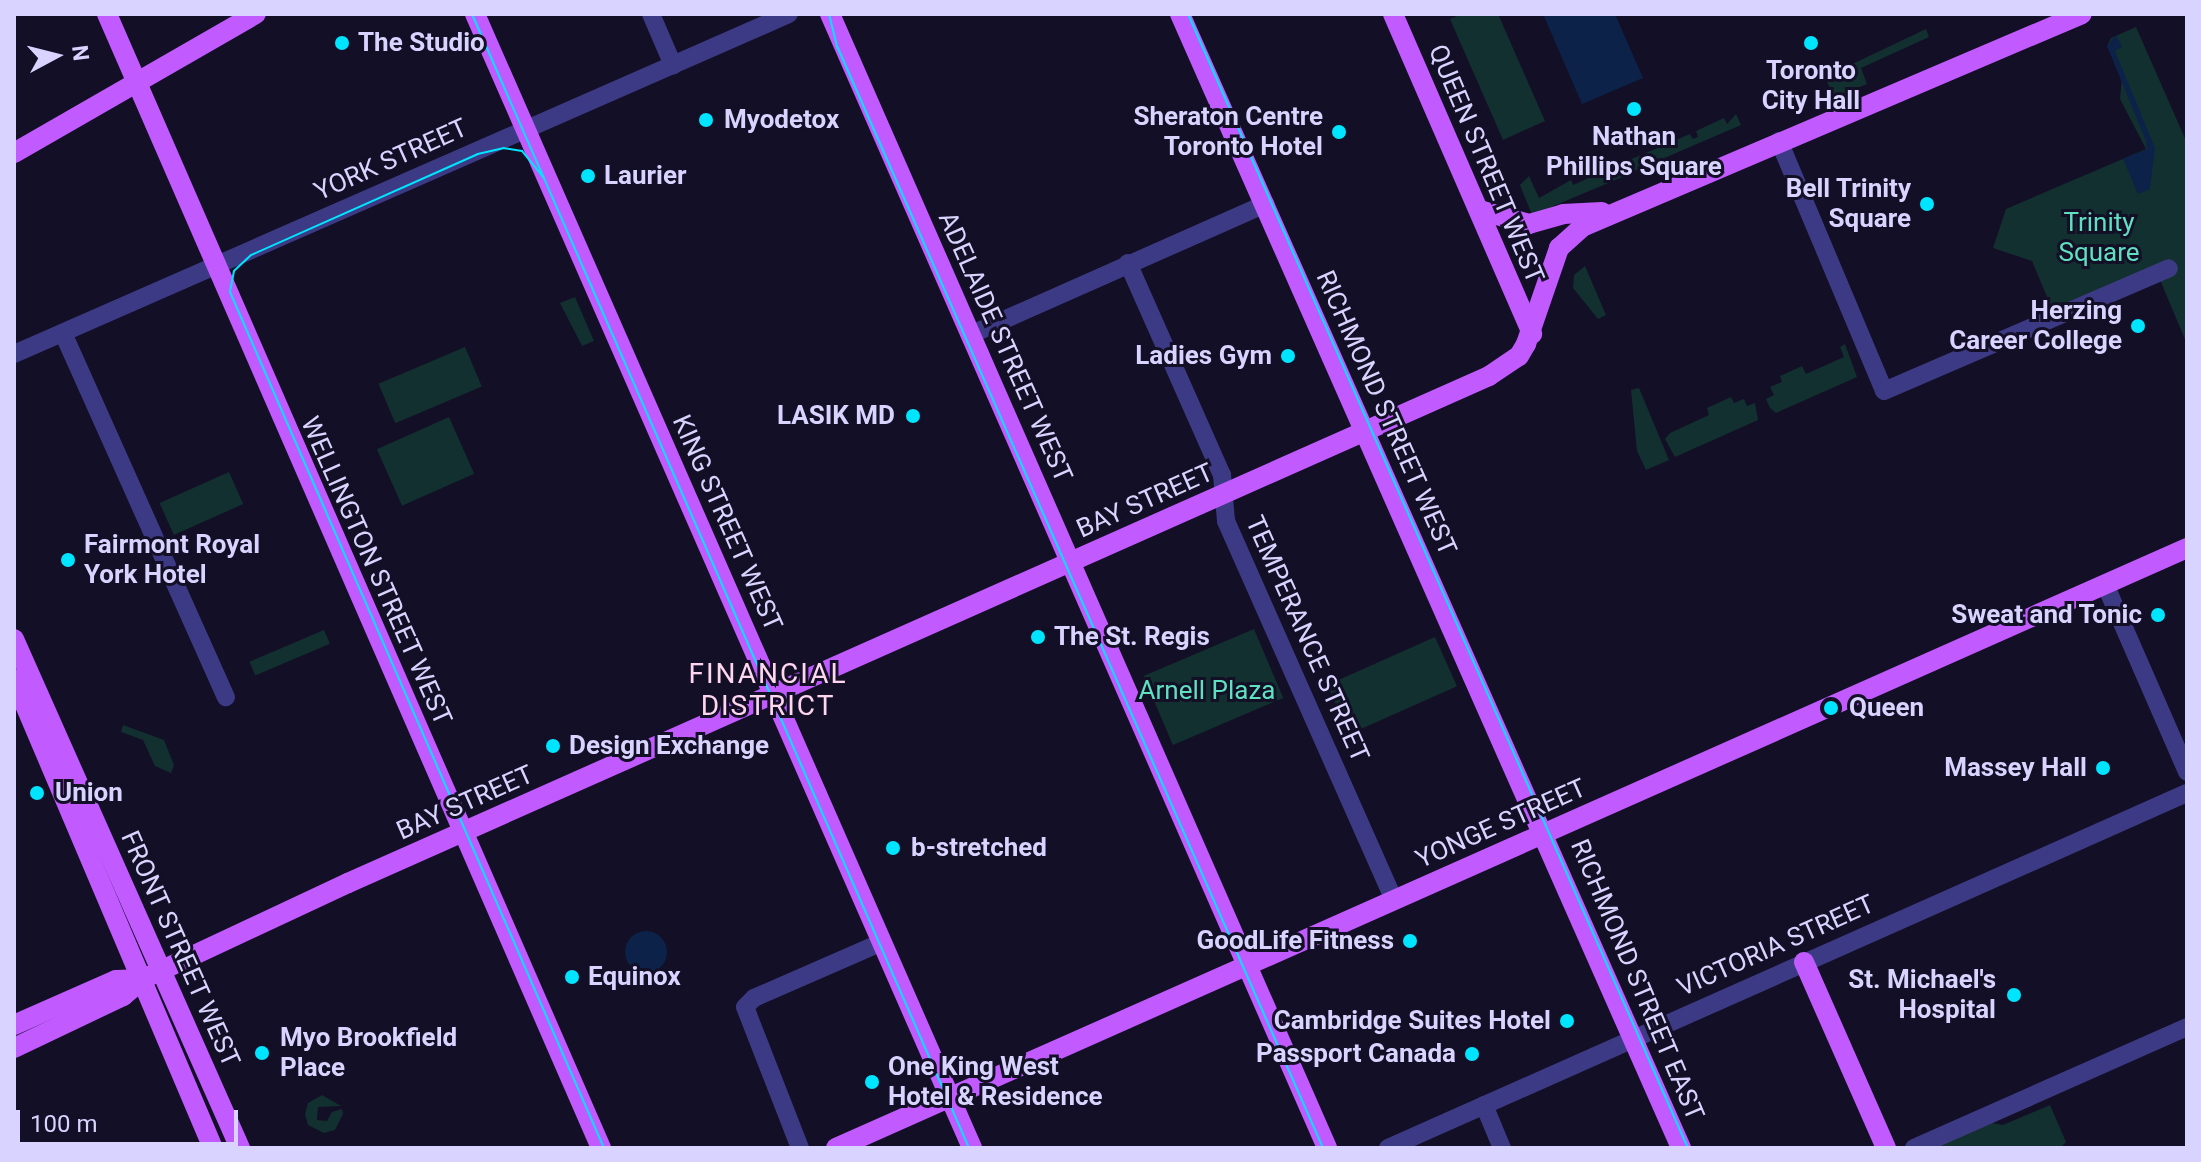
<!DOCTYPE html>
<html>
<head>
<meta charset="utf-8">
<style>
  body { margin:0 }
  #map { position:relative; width:2201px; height:1162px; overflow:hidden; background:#130f26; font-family:Roboto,sans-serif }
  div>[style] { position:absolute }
  .green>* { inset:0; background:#12302f; transform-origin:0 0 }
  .water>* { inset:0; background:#0c2248 }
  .round { border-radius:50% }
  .minor>* { height:18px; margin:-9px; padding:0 9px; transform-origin:9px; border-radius:9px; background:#3d3a85 }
  .major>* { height:20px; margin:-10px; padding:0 10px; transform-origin:10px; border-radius:10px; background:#c25bff }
  .tram>* { height:2px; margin:-1px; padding:0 1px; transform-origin:1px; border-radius:1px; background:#00e5ff }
  .dots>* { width:22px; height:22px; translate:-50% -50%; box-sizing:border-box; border:4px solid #130f26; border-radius:50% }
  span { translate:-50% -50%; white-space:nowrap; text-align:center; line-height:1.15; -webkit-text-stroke:6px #130f26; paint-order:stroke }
  .poi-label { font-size:26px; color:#d9d4ff; font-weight:700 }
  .left { translate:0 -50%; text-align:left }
  .right { translate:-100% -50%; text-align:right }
  .street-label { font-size:26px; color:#d9d4ff }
  .park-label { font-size:26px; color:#5fe0c0 }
  .neighbourhood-label { font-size:28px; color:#ffd6f0; letter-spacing:2px }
  .frame { position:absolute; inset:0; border:16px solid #d9d4ff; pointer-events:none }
  .north { position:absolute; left:16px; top:16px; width:80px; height:80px; -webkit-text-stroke:6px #130f26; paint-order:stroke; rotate:83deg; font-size:22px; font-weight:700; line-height:32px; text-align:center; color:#d9d4ff }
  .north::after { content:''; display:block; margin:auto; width:28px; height:36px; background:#d9d4ff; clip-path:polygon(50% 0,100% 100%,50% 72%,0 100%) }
  .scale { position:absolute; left:16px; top:1110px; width:222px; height:36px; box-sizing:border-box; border:4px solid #d9d4ff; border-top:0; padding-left:10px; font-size:24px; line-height:28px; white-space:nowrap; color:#d9d4ff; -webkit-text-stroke:6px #130f26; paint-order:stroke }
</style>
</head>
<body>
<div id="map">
  <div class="green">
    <div style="clip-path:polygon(1462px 14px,1498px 14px,1545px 121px,1503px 140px,1450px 19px)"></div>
    <div style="clip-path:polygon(2136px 27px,2187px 143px,2187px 344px,2160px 280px,2055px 316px,2032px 261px,1993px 248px,2006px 209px,2146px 149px,2120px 99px,2122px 77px,2107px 46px,2111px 38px)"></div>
    <div style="clip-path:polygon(1926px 29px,1929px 37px,1861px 68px,1867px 84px,1834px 98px,1825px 77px)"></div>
    <div style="clip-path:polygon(1736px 114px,1741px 125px,1632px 172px,1627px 161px,1690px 134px,1693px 139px,1698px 137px,1696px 131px,1724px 118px,1727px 124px)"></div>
    <div style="clip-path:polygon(1620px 164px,1625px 176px,1532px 215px,1520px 185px,1529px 176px,1539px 198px,1571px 180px,1573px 185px)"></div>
    <div style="clip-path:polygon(1585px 266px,1606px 315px,1598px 319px,1573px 288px,1574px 275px)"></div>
    <div style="clip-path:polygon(575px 297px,594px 341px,582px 346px,560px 303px)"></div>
    <div style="clip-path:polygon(1845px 344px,1857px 377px,1776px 413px,1770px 408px,1766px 399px,1774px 395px,1770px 387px,1782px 382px,1780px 376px,1802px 366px,1806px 374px,1844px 357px,1840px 347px)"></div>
    <div style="left:465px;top:347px;width:43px;height:94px;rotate:67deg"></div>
    <div style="clip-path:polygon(1639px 388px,1669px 460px,1646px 470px,1637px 451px,1631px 390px)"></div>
    <div style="clip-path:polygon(1731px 397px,1734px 403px,1744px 399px,1747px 406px,1755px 403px,1758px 420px,1675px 457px,1665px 439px,1670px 433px,1709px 415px,1707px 408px)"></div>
    <div style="left:449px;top:417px;width:62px;height:79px;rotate:66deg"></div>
    <div style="left:229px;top:472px;width:35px;height:76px;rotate:66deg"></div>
    <div style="left:1254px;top:629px;width:75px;height:120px;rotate:67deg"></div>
    <div style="left:324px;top:630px;width:15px;height:81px;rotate:67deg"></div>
    <div style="left:1435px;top:637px;width:54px;height:118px;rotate:66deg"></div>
    <div style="clip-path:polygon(123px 725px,164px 740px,174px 765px,171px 773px,155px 766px,143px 740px,121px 732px)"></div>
    <div style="clip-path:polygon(322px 1095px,341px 1106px,318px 1107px,317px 1120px,327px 1121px,332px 1112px,342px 1109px,343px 1114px,335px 1130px,324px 1133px,308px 1125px,305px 1114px,308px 1103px)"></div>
    <div style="clip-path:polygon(2050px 1105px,2066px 1142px,2060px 1148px,1925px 1148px,1987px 1122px,2003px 1125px)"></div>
  </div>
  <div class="water">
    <div style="clip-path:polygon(1543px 14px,1615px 14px,1643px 78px,1582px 104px)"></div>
    <div style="clip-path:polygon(2116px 35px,2122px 47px,2115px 51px,2155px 148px,2150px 189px,2138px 194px,2123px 159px,2147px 149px,2146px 141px,2107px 46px)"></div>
    <div class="round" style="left:625px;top:931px;width:42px;height:42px"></div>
  </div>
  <div class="minor">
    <div style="left:651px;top:14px;width:56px;rotate:66.7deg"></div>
    <div style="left:1779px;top:141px;width:271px;rotate:67.2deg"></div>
    <div style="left:1884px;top:391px;width:310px;rotate:-23.3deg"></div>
    <div style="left:1128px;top:263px;width:232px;rotate:66.1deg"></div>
    <div style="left:1222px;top:475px;width:46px;rotate:85deg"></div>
    <div style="left:1226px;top:521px;width:415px;rotate:66.1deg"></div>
    <div style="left:63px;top:333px;width:399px;rotate:65.9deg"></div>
    <div style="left:972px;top:334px;width:321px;rotate:-23.9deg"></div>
    <div style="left:14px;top:354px;width:846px;rotate:-23.69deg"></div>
    <div style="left:2105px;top:584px;width:205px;rotate:66.4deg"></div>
    <div style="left:1484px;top:1105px;width:47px;rotate:67.3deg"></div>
    <div style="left:800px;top:1148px;width:151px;rotate:-111.3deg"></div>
    <div style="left:745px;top:1007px;width:13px;rotate:-45deg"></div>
    <div style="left:754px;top:998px;width:140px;rotate:-23.6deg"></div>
    <div style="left:1388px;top:1148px;width:874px;rotate:-23.96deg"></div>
    <div style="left:1914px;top:1148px;width:299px;rotate:-23.9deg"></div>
  </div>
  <div class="major">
    <div style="left:107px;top:14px;width:1237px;rotate:66.46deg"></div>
    <div style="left:475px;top:14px;width:1238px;rotate:66.33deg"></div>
    <div style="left:830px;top:14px;width:1238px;rotate:66.33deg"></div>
    <div style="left:1180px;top:14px;width:1240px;rotate:66.16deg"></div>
    <div style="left:1393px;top:14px;width:349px;rotate:66.5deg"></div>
    <div style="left:14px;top:153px;width:279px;rotate:-29.9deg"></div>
    <div style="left:1479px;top:210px;width:52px;rotate:15.6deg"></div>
    <div style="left:1529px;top:224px;width:35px;rotate:-16deg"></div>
    <div style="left:1563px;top:214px;width:39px;rotate:-3deg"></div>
    <div style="left:14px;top:639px;width:557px;rotate:66.06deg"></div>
    <div style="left:14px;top:679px;width:509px;rotate:67.01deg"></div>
    <div style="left:1804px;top:962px;width:203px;rotate:66.2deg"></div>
    <div style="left:14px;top:1025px;width:111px;rotate:-23.8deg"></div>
    <div style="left:116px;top:980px;width:27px;rotate:-2deg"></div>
    <div style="left:14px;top:1048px;width:121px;rotate:-25.5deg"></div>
    <div style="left:123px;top:996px;width:26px;rotate:-40deg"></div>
    <div style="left:143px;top:979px;width:226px;rotate:-25.1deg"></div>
    <div style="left:348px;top:883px;width:1249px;rotate:-23.96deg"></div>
    <div style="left:1489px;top:376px;width:36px;rotate:-34deg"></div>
    <div style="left:1519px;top:356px;width:14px;rotate:-60deg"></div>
    <div style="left:1526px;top:344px;width:102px;rotate:-71deg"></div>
    <div style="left:1559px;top:248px;width:31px;rotate:-42deg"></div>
    <div style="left:1582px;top:227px;width:543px;rotate:-23.07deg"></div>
    <div style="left:836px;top:1148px;width:1478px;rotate:-23.95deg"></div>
  </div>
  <div class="tram">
    <div style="left:472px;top:14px;width:1238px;rotate:66.33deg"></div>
    <div style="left:829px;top:14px;width:33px;rotate:76deg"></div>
    <div style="left:837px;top:46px;width:1204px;rotate:66.2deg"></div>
    <div style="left:1188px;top:14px;width:1239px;rotate:66.21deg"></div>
    <div style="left:544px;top:178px;width:35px;rotate:-129deg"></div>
    <div style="left:522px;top:151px;width:18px;rotate:-171deg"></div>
    <div style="left:504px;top:148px;width:27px;rotate:167deg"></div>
    <div style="left:478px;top:154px;width:248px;rotate:156deg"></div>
    <div style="left:251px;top:255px;width:23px;rotate:137deg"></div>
    <div style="left:234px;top:271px;width:21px;rotate:101deg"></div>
    <div style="left:230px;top:292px;width:934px;rotate:66.4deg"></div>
  </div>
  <div class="dots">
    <div style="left:342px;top:43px;background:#00e5ff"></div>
    <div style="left:1811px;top:43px;background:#00e5ff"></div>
    <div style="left:1634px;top:109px;background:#00e5ff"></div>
    <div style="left:706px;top:120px;background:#00e5ff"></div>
    <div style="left:1339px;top:132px;background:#00e5ff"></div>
    <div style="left:588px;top:176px;background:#00e5ff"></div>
    <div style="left:1927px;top:204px;background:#00e5ff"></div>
    <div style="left:2138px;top:326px;background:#00e5ff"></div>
    <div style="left:1288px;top:356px;background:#00e5ff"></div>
    <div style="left:913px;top:416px;background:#00e5ff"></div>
    <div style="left:68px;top:560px;background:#00e5ff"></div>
    <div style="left:2158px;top:615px;background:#00e5ff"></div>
    <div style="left:1038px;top:637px;background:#00e5ff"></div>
    <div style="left:1831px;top:708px;background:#00e5ff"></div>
    <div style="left:553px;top:746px;background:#00e5ff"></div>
    <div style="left:2103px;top:768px;background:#00e5ff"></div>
    <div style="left:37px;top:793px;background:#00e5ff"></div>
    <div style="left:893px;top:848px;background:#00e5ff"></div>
    <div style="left:1410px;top:941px;background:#00e5ff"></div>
    <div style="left:572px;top:977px;background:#00e5ff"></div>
    <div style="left:2014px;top:995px;background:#00e5ff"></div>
    <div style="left:1567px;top:1021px;background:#00e5ff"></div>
    <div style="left:262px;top:1053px;background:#00e5ff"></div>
    <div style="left:1472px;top:1054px;background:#00e5ff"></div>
    <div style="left:872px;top:1082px;background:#00e5ff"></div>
  </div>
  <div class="poi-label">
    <span class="left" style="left:358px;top:43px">The Studio</span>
    <span style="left:1811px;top:86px">Toronto<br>City Hall</span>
    <span class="right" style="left:1323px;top:132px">Sheraton Centre<br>Toronto Hotel</span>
    <span class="left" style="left:724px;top:120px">Myodetox</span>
    <span style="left:1634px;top:152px">Nathan<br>Phillips Square</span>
    <span class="left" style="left:604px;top:176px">Laurier</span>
    <span class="right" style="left:1911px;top:204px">Bell Trinity<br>Square</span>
    <span class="right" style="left:2122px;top:326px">Herzing<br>Career College</span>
    <span class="right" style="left:1272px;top:356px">Ladies Gym</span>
    <span class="right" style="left:895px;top:416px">LASIK MD</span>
    <span class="left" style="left:84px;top:560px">Fairmont Royal<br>York Hotel</span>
    <span class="right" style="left:2142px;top:615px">Sweat and Tonic</span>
    <span class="left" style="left:1054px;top:637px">The St. Regis</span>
    <span class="left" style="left:1849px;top:708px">Queen</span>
    <span class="left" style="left:569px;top:746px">Design Exchange</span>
    <span class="right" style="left:2087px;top:768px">Massey Hall</span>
    <span class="left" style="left:55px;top:793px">Union</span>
    <span class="left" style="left:911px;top:848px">b-stretched</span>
    <span class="right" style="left:1394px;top:941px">GoodLife Fitness</span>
    <span class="left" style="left:588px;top:977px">Equinox</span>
    <span class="right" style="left:1996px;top:995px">St. Michael's<br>Hospital</span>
    <span class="right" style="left:1551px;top:1021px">Cambridge Suites Hotel</span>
    <span class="left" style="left:280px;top:1053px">Myo Brookfield<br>Place</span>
    <span class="right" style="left:1456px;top:1054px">Passport Canada</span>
    <span class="left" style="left:888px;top:1082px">One King West<br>Hotel &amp; Residence</span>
  </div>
  <div class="street-label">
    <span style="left:391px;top:160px;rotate:-24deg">YORK STREET</span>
    <span style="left:1486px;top:164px;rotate:67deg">QUEEN STREET WEST</span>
    <span style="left:1005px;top:347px;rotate:66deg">ADELAIDE STREET WEST</span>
    <span style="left:1386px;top:413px;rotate:66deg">RICHMOND STREET WEST</span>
    <span style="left:1145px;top:501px;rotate:-24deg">BAY STREET</span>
    <span style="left:727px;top:523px;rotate:66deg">KING STREET WEST</span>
    <span style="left:376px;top:571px;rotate:66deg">WELLINGTON STREET WEST</span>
    <span style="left:1307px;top:639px;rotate:66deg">TEMPERANCE STREET</span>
    <span style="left:465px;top:803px;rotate:-24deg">BAY STREET</span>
    <span style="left:1501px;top:824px;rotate:-24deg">YONGE STREET</span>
    <span style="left:1776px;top:946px;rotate:-24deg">VICTORIA STREET</span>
    <span style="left:180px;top:949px;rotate:66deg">FRONT STREET WEST</span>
    <span style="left:1637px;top:980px;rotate:67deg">RICHMOND STREET EAST</span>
  </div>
  <div class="park-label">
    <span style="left:2099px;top:238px">Trinity<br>Square</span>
    <span style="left:1207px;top:691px">Arnell Plaza</span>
  </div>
  <div class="neighbourhood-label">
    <span style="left:768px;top:690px">FINANCIAL<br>DISTRICT</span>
  </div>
  <div class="frame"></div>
  <div class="north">N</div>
  <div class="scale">100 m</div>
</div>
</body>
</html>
